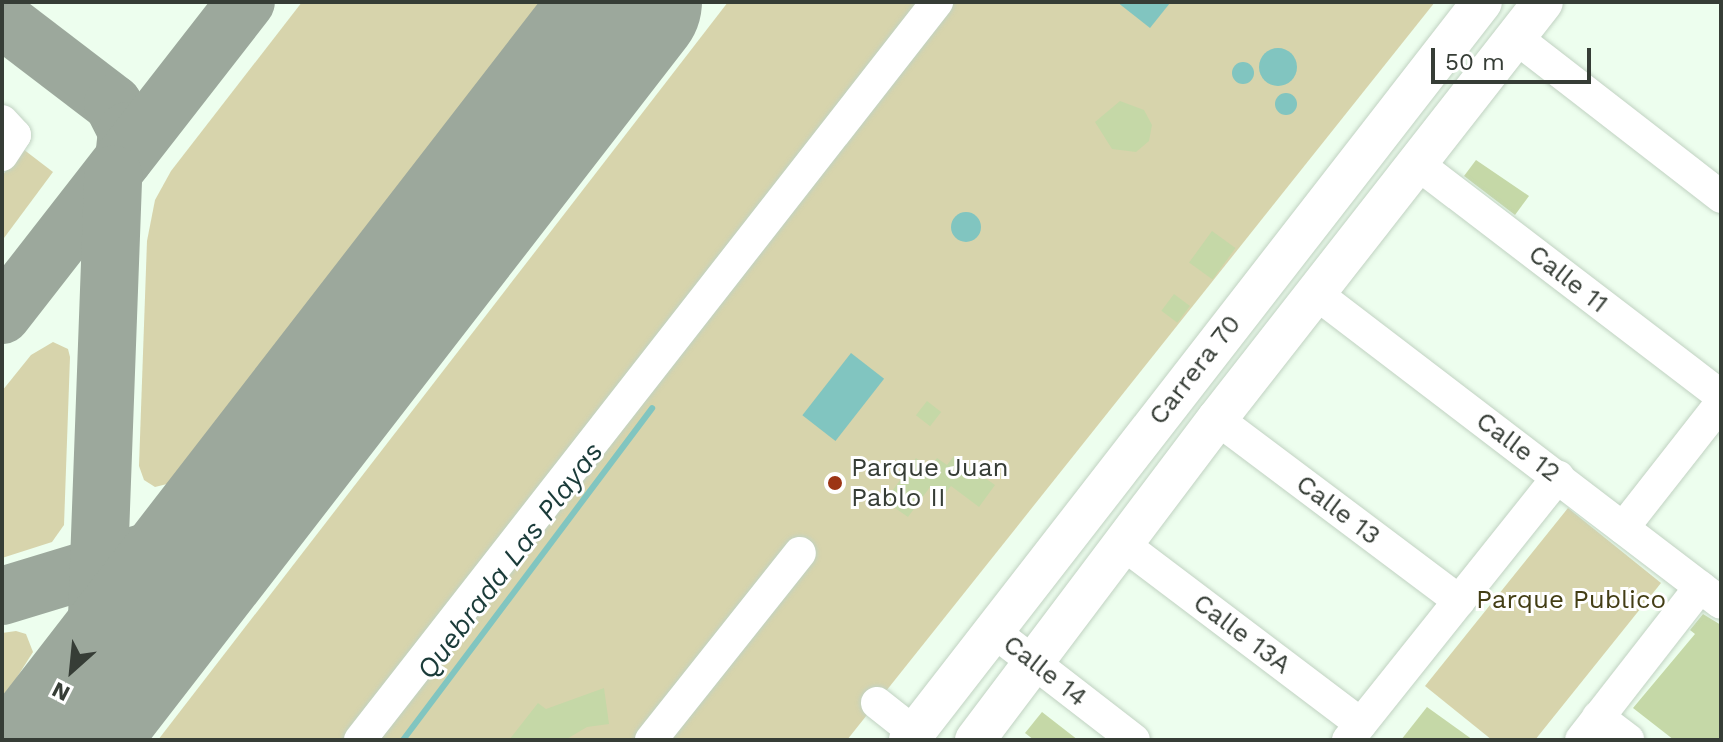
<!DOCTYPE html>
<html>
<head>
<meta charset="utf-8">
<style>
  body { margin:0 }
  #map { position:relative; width:1723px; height:742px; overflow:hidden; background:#edfeee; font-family:"Work Sans",sans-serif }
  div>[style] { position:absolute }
  .green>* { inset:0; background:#d7d4ac }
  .water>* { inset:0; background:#81c5c0; transform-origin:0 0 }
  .round { border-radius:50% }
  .stream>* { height:6px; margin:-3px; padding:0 3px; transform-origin:3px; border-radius:3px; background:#81c5c0 }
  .taxiway>* { height:58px; margin:-29px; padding:0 29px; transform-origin:29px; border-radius:29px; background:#9ca89c }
  .runway>* { height:144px; margin:-72px; padding:0 72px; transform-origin:72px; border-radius:72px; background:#9ca89c }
  .building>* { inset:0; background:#c5d8a7; transform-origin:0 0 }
  .roads { filter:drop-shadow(0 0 2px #c1d2c2) drop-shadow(0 0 2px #c1d2c2) }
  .minor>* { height:32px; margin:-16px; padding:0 16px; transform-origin:16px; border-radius:16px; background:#fff }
  .major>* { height:40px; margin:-20px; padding:0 20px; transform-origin:20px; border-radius:20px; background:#fff }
  .dots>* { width:22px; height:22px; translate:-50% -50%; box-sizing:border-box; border:4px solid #fff; border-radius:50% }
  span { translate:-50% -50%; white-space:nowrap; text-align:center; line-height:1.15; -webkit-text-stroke:6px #fff; paint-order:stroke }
  .street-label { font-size:26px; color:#363d36 }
  .poi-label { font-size:26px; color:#363d36 }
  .left { translate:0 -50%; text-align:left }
  .park-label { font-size:26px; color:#433e15 }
  .water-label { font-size:28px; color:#1a3b39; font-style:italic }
  .frame { position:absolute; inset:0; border:4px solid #363d36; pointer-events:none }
  .north { position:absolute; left:32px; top:630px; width:80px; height:80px; -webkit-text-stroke:6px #fff; paint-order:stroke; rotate:207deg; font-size:22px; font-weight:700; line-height:32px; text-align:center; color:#363d36 }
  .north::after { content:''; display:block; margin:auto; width:28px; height:36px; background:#363d36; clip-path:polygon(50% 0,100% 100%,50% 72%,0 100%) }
  .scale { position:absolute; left:1431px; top:48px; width:160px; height:36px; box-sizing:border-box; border:4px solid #363d36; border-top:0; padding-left:10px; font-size:24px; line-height:28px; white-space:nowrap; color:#363d36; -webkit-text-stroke:6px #fff; paint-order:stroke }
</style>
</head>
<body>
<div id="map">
  <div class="green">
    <div style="clip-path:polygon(302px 2px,542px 2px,171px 483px,155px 487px,144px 480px,139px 466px,147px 241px,155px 200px,171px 171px)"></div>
    <div style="clip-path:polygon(728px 2px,1435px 2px,847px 740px,158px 740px)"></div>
    <div style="clip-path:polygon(23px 149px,53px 172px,4px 238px,2px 176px)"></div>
    <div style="clip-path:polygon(53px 342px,68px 349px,70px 357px,64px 525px,52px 542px,2px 558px,2px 391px,31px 355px)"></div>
    <div style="clip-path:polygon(1568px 508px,1661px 583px,1535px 740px,1492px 740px,1425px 686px)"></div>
    <div style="clip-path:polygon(16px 631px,26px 634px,33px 652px,2px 701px,2px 633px)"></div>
  </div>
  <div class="water">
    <div style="clip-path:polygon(1117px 2px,1169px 2px,1170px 3px,1150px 28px)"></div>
    <div class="round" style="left:1259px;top:48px;width:38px;height:38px"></div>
    <div class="round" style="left:1232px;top:62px;width:22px;height:22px"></div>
    <div class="round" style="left:1275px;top:93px;width:22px;height:22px"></div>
    <div class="round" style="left:951px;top:212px;width:30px;height:30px"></div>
    <div style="left:851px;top:353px;width:42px;height:79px;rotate:38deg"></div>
  </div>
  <div class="stream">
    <div style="left:403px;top:740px;width:415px;rotate:-53.1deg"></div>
  </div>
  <div class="taxiway">
    <div style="left:2px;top:19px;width:140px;rotate:37.4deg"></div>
    <div style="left:113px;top:104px;width:30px;rotate:63deg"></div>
    <div style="left:127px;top:131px;width:27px;rotate:96deg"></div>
    <div style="left:2px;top:315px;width:397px;rotate:-52.1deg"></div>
    <div style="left:2px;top:596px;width:200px;rotate:-16.9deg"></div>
    <div style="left:193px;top:538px;width:44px;rotate:-28.3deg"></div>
    <div style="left:77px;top:717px;width:48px;rotate:-68.2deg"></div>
    <div style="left:95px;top:672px;width:498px;rotate:-87.9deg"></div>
  </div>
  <div class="runway">
    <div style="left:59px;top:740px;width:933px;rotate:-52.27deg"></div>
  </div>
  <div class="building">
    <div style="clip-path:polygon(1120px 101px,1144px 110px,1152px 125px,1149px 141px,1136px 152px,1112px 149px,1095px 122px)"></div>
    <div style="clip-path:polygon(1476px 160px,1529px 196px,1515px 215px,1464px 176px)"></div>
    <div style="left:1212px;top:231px;width:29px;height:39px;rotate:36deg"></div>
    <div style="left:1174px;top:294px;width:20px;height:21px;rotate:37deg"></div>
    <div style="left:927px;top:401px;width:18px;height:18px;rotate:38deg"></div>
    <div style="clip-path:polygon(954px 456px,995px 485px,979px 507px,951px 486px,943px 496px,930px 487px,908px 517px,885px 501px,916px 458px,929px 468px,937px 458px,947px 465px)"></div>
    <div style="clip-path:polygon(1703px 614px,1721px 625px,1721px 740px,1674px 740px,1633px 708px,1695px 634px,1690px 630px)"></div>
    <div style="clip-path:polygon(604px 688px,609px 724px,587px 727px,565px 740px,509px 740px,538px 703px,546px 709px)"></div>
    <div style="clip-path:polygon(1427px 707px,1473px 740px,1401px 740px)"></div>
    <div style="clip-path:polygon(1042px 712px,1078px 740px,1034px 740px,1025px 733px)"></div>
  </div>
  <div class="roads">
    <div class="minor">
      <div style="left:1515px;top:37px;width:261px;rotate:37.8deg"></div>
      <div style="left:2px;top:121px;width:19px;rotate:47deg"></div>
      <div style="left:15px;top:135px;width:24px;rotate:123deg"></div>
      <div style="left:1415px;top:162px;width:385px;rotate:37.4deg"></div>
      <div style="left:1314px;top:292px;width:512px;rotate:37.38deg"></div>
      <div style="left:1217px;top:419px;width:303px;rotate:36.9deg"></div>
      <div style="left:1623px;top:528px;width:159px;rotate:-51.9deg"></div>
      <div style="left:1123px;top:544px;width:298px;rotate:37.1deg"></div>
      <div style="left:993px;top:631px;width:178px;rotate:37.7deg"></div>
      <div style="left:877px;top:703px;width:48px;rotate:38.3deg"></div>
      <div style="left:1598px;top:717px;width:38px;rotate:37deg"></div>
      <div style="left:360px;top:740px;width:937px;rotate:-51.98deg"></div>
      <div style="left:651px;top:740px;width:239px;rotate:-51.5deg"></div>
      <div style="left:1348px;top:740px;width:337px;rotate:-51.4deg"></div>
      <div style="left:1581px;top:740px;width:194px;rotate:-52.1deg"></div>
    </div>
    <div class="major">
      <div style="left:909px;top:740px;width:934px;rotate:-52.17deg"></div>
      <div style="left:975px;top:740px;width:402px;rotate:-53deg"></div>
      <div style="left:1217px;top:419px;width:529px;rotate:-51.98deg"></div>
    </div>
  </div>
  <div class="dots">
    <div style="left:835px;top:483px;background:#9c3514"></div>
  </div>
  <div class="street-label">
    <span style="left:1568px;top:279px;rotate:38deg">Calle 11</span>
    <span style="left:1195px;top:370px;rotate:-52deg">Carrera 70</span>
    <span style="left:1518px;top:447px;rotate:37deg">Calle 12</span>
    <span style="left:1338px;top:510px;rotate:37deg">Calle 13</span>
    <span style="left:1242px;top:634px;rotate:37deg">Calle 13A</span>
    <span style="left:1045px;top:671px;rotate:38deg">Calle 14</span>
  </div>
  <div class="poi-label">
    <span class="left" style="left:851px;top:483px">Parque Juan<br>Pablo II</span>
  </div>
  <div class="park-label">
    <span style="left:1571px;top:600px">Parque Publico</span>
  </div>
  <div class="water-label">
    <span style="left:510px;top:561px;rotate:-53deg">Quebrada Las Playas</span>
  </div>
  <div class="frame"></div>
  <div class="north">N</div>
  <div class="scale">50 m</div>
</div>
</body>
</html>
